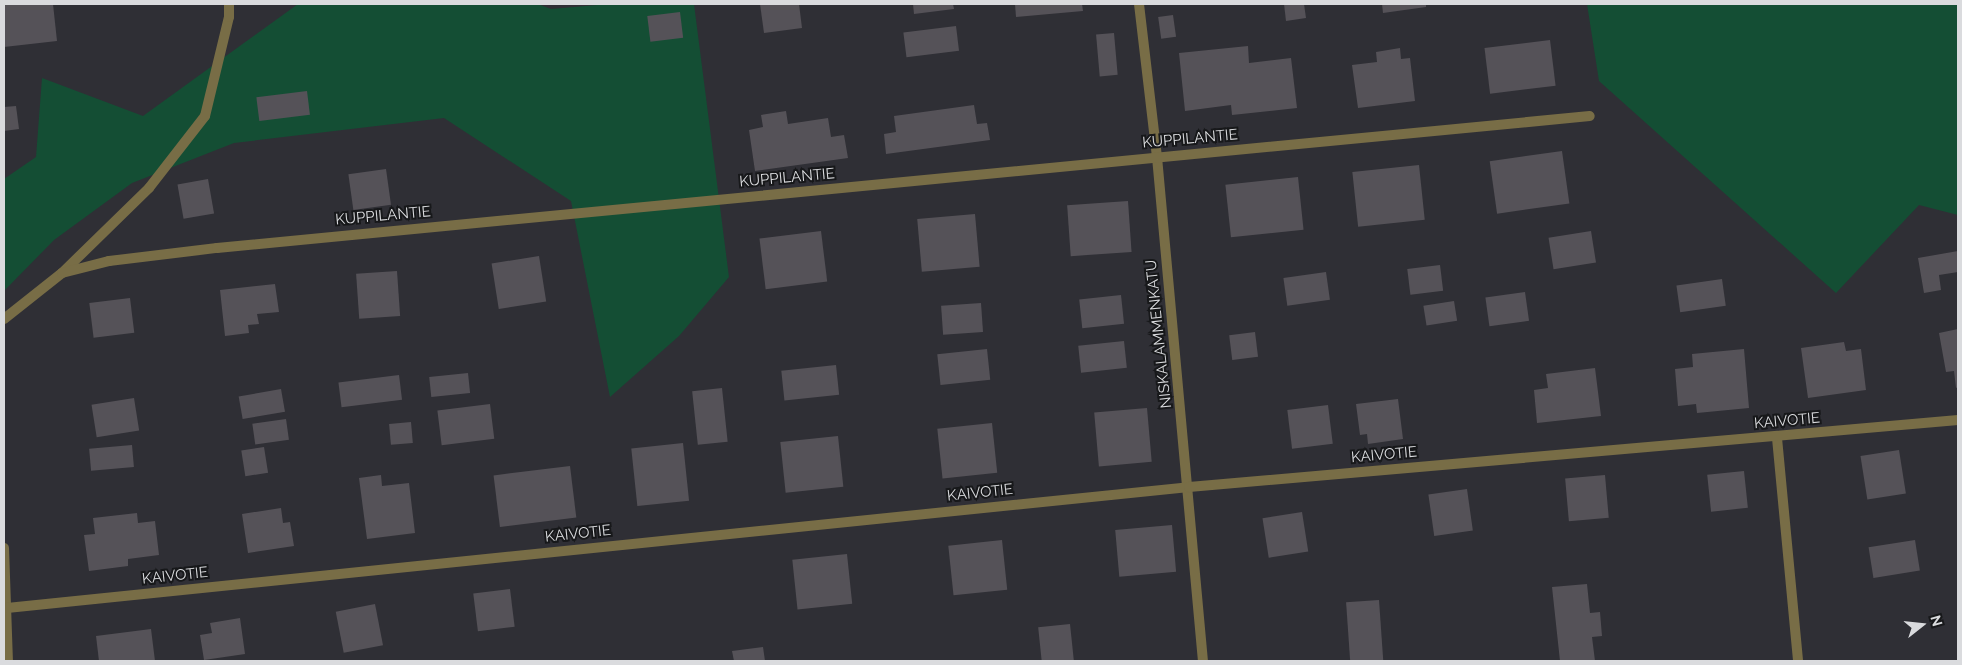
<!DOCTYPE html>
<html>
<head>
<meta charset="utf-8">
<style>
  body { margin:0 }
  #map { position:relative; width:1962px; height:665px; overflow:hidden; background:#2f2f35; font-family:Raleway,sans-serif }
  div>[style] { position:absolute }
  .green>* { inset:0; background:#144e34 }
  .building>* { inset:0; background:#555258; transform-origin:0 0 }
  .lane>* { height:10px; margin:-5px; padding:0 5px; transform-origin:5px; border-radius:5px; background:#786d46 }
  .street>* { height:10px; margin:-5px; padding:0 5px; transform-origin:5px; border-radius:5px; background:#786d46 }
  span { translate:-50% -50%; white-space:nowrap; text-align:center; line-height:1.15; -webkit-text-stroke:4px #17181a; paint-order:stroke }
  .street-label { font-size:15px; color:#dadbde }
  .frame { position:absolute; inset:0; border:5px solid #dadbde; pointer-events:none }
  .north { position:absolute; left:1897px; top:600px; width:50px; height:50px; -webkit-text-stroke:4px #17181a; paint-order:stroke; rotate:74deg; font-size:14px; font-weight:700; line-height:20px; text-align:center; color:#dadbde }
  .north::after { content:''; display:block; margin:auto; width:18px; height:22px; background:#dadbde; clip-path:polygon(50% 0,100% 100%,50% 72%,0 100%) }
</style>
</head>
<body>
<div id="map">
  <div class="green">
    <div style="clip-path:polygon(298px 4px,538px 4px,551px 9px,609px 4px,694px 4px,729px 277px,679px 336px,610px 397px,571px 201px,444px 118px,234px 143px,132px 183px,54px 240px,4px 291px,4px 179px,36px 157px,42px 78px,143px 116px)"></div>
    <div style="clip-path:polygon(1587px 4px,1958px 4px,1958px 215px,1919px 205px,1836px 293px,1599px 81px)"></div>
  </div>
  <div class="building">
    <div style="clip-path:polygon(4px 4px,53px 4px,57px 41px,4px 47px)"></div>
    <div style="clip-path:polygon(760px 4px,799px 4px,802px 28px,764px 33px)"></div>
    <div style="clip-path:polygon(913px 4px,953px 4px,954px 9px,914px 14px)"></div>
    <div style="clip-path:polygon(1015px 4px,1082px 4px,1083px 11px,1016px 17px)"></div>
    <div style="clip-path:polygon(1284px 4px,1304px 4px,1306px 18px,1286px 21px)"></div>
    <div style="clip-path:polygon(1382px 4px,1426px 4px,1426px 7px,1383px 13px)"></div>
    <div style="left:680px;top:12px;width:26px;height:33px;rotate:83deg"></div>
    <div style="left:1173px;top:15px;width:22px;height:15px;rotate:82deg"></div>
    <div style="left:956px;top:26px;width:25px;height:53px;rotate:83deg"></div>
    <div style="left:1114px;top:33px;width:42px;height:18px;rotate:85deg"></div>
    <div style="left:1550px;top:40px;width:46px;height:66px;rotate:83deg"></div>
    <div style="clip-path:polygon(1248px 46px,1249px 63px,1291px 58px,1297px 108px,1232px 115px,1231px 105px,1185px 111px,1179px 53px)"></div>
    <div style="clip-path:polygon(1400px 48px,1401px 59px,1410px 58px,1415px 101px,1358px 108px,1352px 65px,1377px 62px,1376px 52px)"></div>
    <div style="left:307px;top:91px;width:24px;height:51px;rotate:83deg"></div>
    <div style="clip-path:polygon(974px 105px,977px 124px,987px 123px,990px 140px,886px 154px,884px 134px,896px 132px,894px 116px)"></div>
    <div style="clip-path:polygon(16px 106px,19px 129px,4px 131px,4px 107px)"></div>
    <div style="clip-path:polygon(786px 111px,788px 124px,828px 118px,831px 137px,844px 135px,848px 158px,755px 171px,749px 130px,763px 127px,761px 115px)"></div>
    <div style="left:1562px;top:151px;width:53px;height:73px;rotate:82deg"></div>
    <div style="left:1419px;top:165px;width:55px;height:67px;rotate:84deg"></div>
    <div style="left:386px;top:169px;width:36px;height:38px;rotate:82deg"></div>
    <div style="left:1298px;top:177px;width:53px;height:73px;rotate:84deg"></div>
    <div style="left:208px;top:179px;width:35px;height:31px;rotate:80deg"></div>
    <div style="left:1128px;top:201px;width:51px;height:61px;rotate:86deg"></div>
    <div style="left:975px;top:214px;width:53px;height:58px;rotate:85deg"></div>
    <div style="left:821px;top:231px;width:51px;height:62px;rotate:83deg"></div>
    <div style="left:1591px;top:231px;width:32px;height:43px;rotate:81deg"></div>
    <div style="clip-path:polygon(1958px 251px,1958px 272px,1939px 275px,1941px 290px,1924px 293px,1918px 258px)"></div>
    <div style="left:539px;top:256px;width:46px;height:48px;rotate:81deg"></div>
    <div style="left:1440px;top:265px;width:26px;height:33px;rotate:83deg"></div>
    <div style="left:397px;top:271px;width:45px;height:41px;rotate:86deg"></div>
    <div style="left:1326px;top:272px;width:28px;height:43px;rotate:82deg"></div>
    <div style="left:1722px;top:279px;width:27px;height:46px;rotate:82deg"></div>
    <div style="clip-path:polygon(275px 284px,279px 312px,257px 314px,259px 324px,248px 325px,249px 333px,225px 336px,220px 290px)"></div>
    <div style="left:1525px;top:292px;width:29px;height:40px;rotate:82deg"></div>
    <div style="left:1121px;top:295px;width:29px;height:42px;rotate:84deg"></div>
    <div style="left:130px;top:298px;width:35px;height:41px;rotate:83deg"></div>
    <div style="left:1454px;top:301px;width:20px;height:31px;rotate:81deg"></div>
    <div style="left:981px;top:303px;width:29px;height:40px;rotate:86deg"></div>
    <div style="clip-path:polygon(1958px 329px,1958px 387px,1956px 388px,1954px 371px,1946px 372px,1939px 333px)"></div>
    <div style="left:1255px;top:332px;width:25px;height:26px;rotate:83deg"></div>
    <div style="left:1124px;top:341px;width:27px;height:46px;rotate:84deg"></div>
    <div style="clip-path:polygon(1844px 342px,1846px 351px,1861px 349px,1866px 390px,1808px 398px,1801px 348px)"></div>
    <div style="left:987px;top:349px;width:31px;height:50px;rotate:84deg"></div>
    <div style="clip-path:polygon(1744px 349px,1749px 408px,1697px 413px,1696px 404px,1678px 406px,1675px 369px,1693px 367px,1692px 354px)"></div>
    <div style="left:836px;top:365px;width:30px;height:55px;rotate:84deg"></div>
    <div style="clip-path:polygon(1595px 368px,1601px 416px,1537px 423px,1534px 390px,1548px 388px,1546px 374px)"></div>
    <div style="left:468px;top:373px;width:20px;height:39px;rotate:84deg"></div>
    <div style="left:399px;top:375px;width:25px;height:61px;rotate:83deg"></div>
    <div style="left:722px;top:388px;width:54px;height:30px;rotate:84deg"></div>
    <div style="left:281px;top:389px;width:23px;height:43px;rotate:80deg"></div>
    <div style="left:134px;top:398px;width:33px;height:43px;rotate:81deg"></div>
    <div style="clip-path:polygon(1398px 399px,1403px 439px,1368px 444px,1367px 434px,1360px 435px,1356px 404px)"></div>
    <div style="left:490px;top:404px;width:35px;height:53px;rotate:83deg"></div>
    <div style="left:1328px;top:405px;width:39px;height:41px;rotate:83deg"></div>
    <div style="left:1147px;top:408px;width:54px;height:53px;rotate:85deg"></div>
    <div style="left:286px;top:419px;width:21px;height:34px;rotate:82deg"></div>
    <div style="left:411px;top:422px;width:21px;height:22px;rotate:85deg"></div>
    <div style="left:992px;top:423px;width:50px;height:55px;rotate:84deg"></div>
    <div style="left:838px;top:436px;width:51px;height:58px;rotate:84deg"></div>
    <div style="left:683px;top:443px;width:58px;height:52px;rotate:84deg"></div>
    <div style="left:132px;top:445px;width:22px;height:43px;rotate:85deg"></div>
    <div style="left:264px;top:447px;width:26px;height:23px;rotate:81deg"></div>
    <div style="left:1899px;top:450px;width:44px;height:39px;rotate:81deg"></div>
    <div style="left:570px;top:466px;width:52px;height:77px;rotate:83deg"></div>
    <div style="left:1744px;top:471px;width:37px;height:37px;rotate:84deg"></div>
    <div style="clip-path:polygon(381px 475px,382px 486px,409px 483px,415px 533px,367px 539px,359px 478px)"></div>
    <div style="left:1605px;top:475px;width:43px;height:40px;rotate:85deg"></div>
    <div style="left:1467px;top:489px;width:42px;height:39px;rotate:82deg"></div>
    <div style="clip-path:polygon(281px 508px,283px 523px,290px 522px,294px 546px,248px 553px,242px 514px)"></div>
    <div style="left:1302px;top:512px;width:40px;height:40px;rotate:81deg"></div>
    <div style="clip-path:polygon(137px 513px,138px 523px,155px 521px,159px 555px,128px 559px,128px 566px,89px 571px,84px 535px,95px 534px,93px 518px)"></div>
    <div style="left:1172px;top:525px;width:47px;height:57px;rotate:85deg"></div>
    <div style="left:1002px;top:540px;width:50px;height:54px;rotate:84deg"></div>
    <div style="left:1915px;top:540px;width:31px;height:47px;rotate:81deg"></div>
    <div style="left:847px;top:554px;width:50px;height:55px;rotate:84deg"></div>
    <div style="clip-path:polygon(1587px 584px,1590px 613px,1600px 612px,1602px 636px,1592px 637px,1595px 661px,1560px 661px,1552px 587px)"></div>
    <div style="left:510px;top:589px;width:38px;height:37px;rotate:83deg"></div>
    <div style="left:1379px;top:600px;width:61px;height:33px;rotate:86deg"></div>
    <div style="left:375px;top:604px;width:42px;height:40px;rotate:79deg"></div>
    <div style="clip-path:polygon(240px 618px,245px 654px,204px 660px,200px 635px,212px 633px,210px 623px)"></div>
    <div style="left:1070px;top:624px;width:37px;height:32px;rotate:84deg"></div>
    <div style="clip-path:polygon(151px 629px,155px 661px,99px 661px,96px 636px)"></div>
    <div style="clip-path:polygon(763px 647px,765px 661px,734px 661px,732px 651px)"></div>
  </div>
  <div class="lane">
    <div style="left:62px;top:273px;width:122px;rotate:-44.3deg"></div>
    <div style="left:149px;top:188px;width:91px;rotate:-52.1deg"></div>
    <div style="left:205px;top:116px;width:102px;rotate:-76.4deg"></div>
    <div style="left:229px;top:17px;width:13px;rotate:-90deg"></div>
  </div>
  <div class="street">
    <div style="left:1139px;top:4px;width:154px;rotate:83.3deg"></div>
    <div style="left:1157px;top:157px;width:506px;rotate:84.79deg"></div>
    <div style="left:4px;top:319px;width:74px;rotate:-38.4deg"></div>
    <div style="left:62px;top:273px;width:49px;rotate:-14.3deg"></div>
    <div style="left:109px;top:261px;width:109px;rotate:-6.9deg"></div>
    <div style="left:217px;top:248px;width:1379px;rotate:-5.49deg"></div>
    <div style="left:1777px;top:438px;width:224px;rotate:84.6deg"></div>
    <div style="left:4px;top:548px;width:113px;rotate:88deg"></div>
    <div style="left:7px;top:608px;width:1188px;rotate:-5.84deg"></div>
    <div style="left:1189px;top:487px;width:772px;rotate:-4.98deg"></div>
  </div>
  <div class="street-label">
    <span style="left:1190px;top:139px;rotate:-5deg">KUPPILANTIE</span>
    <span style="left:787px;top:178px;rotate:-5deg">KUPPILANTIE</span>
    <span style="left:383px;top:216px;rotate:-5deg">KUPPILANTIE</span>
    <span style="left:1159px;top:334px;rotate:-96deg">NISKALAMMENKATU</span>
    <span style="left:1787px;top:421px;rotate:-5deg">KAIVOTIE</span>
    <span style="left:1384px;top:455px;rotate:-5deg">KAIVOTIE</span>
    <span style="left:980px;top:493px;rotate:-6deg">KAIVOTIE</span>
    <span style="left:578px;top:534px;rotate:-6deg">KAIVOTIE</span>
    <span style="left:175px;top:576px;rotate:-6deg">KAIVOTIE</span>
  </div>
  <div class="frame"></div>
  <div class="north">N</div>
</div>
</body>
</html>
